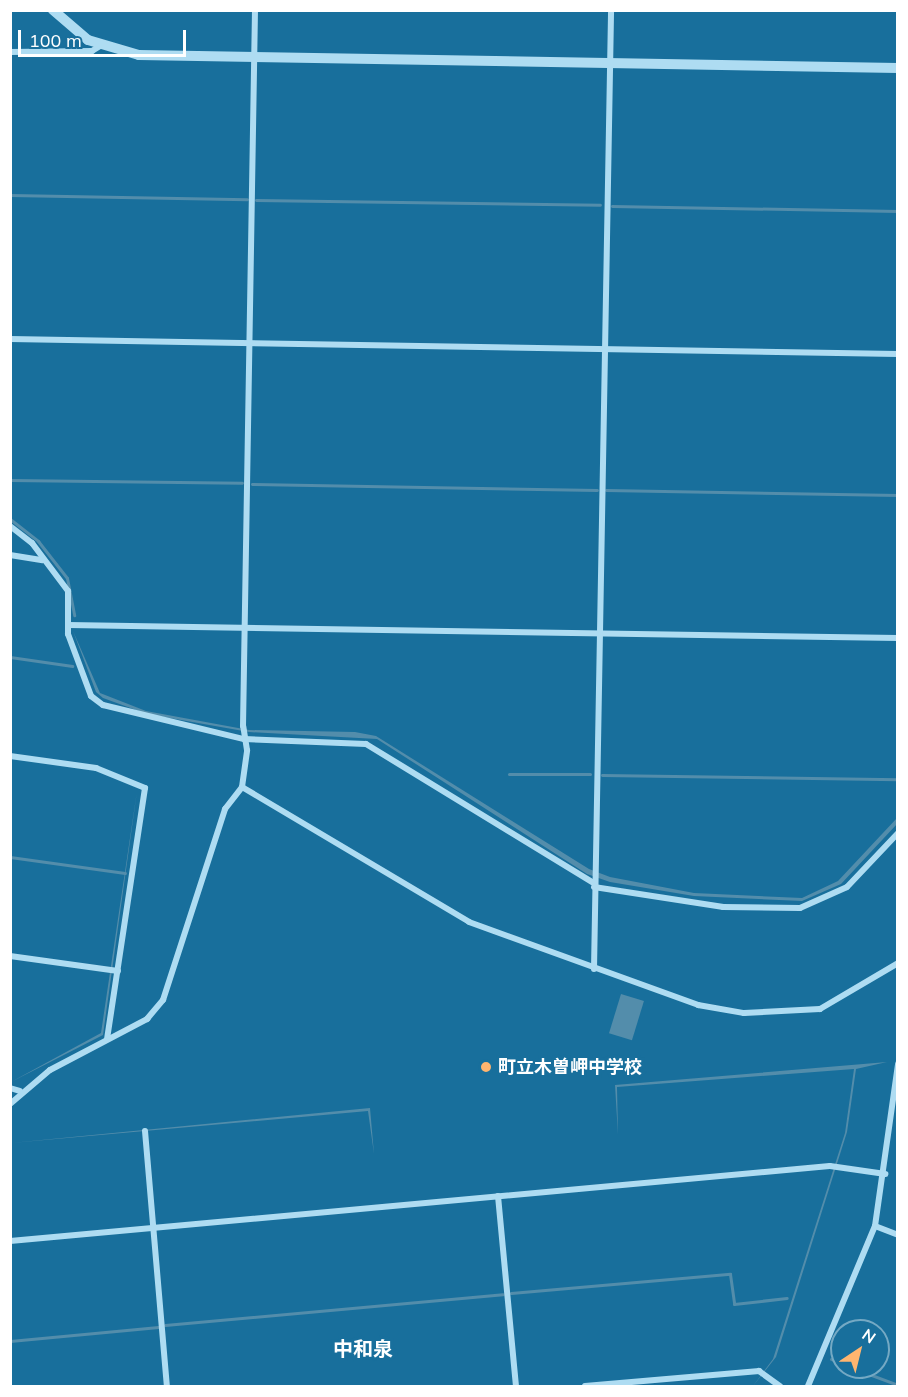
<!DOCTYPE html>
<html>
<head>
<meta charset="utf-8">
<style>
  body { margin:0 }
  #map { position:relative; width:908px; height:1397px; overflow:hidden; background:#186f9c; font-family:Mulish,"Noto Sans JP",sans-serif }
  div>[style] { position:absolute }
  .water>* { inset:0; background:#538dab; transform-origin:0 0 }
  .stream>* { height:3px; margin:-1.5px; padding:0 1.5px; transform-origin:1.5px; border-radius:1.5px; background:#538dab }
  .minor>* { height:6px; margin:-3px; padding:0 3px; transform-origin:3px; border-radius:3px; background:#aedcf2 }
  .tertiary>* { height:10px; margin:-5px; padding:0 5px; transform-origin:5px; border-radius:5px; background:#aedcf2 }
  .dots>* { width:16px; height:16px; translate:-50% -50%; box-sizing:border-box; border:3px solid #186f9c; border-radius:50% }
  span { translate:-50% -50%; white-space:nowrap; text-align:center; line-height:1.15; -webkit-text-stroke:6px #186f9c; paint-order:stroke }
  .poi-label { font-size:18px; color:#fff; font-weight:700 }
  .left { translate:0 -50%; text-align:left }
  .neighbourhood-label { font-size:20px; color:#fff; font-weight:700 }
  .frame { position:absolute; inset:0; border:12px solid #fff; pointer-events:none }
  .north { position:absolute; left:830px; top:1319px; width:60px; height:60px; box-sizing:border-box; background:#186f9c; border:2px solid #74a9c4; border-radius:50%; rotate:35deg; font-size:16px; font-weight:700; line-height:24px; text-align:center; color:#fff }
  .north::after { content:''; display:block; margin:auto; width:21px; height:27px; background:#ffb56f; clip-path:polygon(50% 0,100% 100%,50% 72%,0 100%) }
  .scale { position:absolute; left:18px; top:30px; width:168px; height:27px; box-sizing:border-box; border:3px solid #fff; border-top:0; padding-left:8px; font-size:18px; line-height:21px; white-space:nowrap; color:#fff; -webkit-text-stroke:4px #186f9c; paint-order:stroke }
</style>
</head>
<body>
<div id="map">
  <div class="water">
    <div style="clip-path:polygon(73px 631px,100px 693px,146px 711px,249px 730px,355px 732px,376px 736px,589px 869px,610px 877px,694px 893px,802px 898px,838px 881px,897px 818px,897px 824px,841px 884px,802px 901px,694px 896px,610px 882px,587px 874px,377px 739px,249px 732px,147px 714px,103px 698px,96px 692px)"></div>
    <div style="clip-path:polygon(137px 791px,103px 1035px,11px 1082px,101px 1033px)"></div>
    <div style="left:621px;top:994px;width:24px;height:41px;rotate:17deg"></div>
    <div style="clip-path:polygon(887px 1062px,856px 1069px,847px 1132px,776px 1357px,753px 1386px,773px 1359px,845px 1133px,854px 1069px,617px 1087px,618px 1135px,615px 1085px)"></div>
    <div style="clip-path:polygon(370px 1108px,374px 1154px,368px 1111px,11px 1143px)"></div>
  </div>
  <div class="stream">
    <div style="left:10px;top:195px;width:237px;rotate:1deg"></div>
    <div style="left:256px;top:200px;width:344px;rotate:0.8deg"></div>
    <div style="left:612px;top:206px;width:286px;rotate:1deg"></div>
    <div style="left:10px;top:480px;width:232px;rotate:0.7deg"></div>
    <div style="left:252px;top:484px;width:345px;rotate:1deg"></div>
    <div style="left:606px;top:490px;width:292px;rotate:1deg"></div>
    <div style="left:10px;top:519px;width:36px;rotate:38deg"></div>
    <div style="left:38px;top:541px;width:47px;rotate:51.9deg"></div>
    <div style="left:67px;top:578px;width:38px;rotate:79deg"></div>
    <div style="left:10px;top:657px;width:63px;rotate:8.3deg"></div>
    <div style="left:509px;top:774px;width:81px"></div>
    <div style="left:602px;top:775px;width:296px;rotate:0.8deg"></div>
    <div style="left:10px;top:857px;width:116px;rotate:7.9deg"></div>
    <div style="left:511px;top:1293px;width:220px;rotate:-5deg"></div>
    <div style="left:730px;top:1274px;width:30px;rotate:82deg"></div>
    <div style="left:734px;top:1304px;width:53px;rotate:-6.5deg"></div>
    <div style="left:165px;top:1325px;width:339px;rotate:-5.2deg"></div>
    <div style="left:10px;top:1341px;width:149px;rotate:-5.4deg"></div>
    <div style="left:831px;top:1359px;width:12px;rotate:24deg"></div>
    <div style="left:850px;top:1367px;width:51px;rotate:20.6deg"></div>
  </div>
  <div class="minor">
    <div style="left:10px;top:52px;width:82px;rotate:-0.7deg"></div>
    <div style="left:92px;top:51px;width:9px;rotate:-32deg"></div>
    <div style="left:10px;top:339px;width:888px;rotate:0.97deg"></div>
    <div style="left:10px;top:526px;width:28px;rotate:38deg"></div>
    <div style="left:32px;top:543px;width:60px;rotate:53.1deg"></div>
    <div style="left:68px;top:591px;width:43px;rotate:90deg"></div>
    <div style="left:68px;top:634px;width:66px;rotate:69.6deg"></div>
    <div style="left:91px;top:696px;width:15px;rotate:37deg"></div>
    <div style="left:103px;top:705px;width:145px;rotate:13.6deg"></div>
    <div style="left:244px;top:739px;width:122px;rotate:2.3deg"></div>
    <div style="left:366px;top:744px;width:267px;rotate:31.4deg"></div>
    <div style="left:10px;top:555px;width:33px;rotate:9deg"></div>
    <div style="left:68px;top:625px;width:830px;rotate:0.9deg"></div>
    <div style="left:10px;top:756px;width:87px;rotate:7.9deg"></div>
    <div style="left:96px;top:768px;width:53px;rotate:22.2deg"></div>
    <div style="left:145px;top:788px;width:254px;rotate:98.6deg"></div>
    <div style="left:242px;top:787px;width:264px;rotate:30.7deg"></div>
    <div style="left:469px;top:922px;width:244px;rotate:19.9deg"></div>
    <div style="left:698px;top:1005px;width:47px;rotate:9.9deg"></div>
    <div style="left:744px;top:1013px;width:76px;rotate:-3deg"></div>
    <div style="left:820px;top:1009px;width:91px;rotate:-30.5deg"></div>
    <div style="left:594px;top:887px;width:131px;rotate:8.8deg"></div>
    <div style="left:723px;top:907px;width:77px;rotate:0.7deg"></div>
    <div style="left:800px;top:908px;width:51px;rotate:-24.1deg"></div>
    <div style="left:847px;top:887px;width:74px;rotate:-46.6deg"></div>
    <div style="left:10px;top:956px;width:109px;rotate:7.9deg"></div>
    <div style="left:594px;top:969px;width:959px;rotate:-88.98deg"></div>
    <div style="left:10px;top:1088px;width:10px;rotate:17deg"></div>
    <div style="left:10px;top:1104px;width:52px;rotate:-40.4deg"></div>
    <div style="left:50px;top:1070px;width:110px;rotate:-27.7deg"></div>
    <div style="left:147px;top:1019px;width:25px;rotate:-50deg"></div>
    <div style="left:163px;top:1000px;width:201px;rotate:-72deg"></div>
    <div style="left:225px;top:809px;width:28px;rotate:-52deg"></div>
    <div style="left:242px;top:787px;width:37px;rotate:-82deg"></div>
    <div style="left:247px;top:750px;width:24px;rotate:-99deg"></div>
    <div style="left:243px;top:726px;width:716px;rotate:-89.04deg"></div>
    <div style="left:145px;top:1131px;width:256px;rotate:85.1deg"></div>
    <div style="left:498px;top:1196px;width:191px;rotate:84.6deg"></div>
    <div style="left:875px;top:1226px;width:25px;rotate:21deg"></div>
    <div style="left:10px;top:1241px;width:823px;rotate:-5.23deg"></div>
    <div style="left:830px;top:1166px;width:56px;rotate:8.3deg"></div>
    <div style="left:585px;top:1386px;width:175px;rotate:-4.9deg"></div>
    <div style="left:759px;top:1371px;width:26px;rotate:36deg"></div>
    <div style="left:808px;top:1386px;width:173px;rotate:-67.3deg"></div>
    <div style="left:875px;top:1226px;width:164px;rotate:-81.9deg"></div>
  </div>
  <div class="tertiary">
    <div style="left:53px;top:10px;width:46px;rotate:40.6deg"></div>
    <div style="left:88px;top:40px;width:53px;rotate:16.4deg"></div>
    <div style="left:139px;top:55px;width:759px;rotate:0.98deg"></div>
  </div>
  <div class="dots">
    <div style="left:486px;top:1067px;background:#ffb56f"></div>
  </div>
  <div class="poi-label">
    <span class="left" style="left:498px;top:1067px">町立木曽岬中学校</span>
  </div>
  <div class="neighbourhood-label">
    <span style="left:363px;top:1348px">中和泉</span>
  </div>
  <div class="frame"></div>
  <div class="north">N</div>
  <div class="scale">100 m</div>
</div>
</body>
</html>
